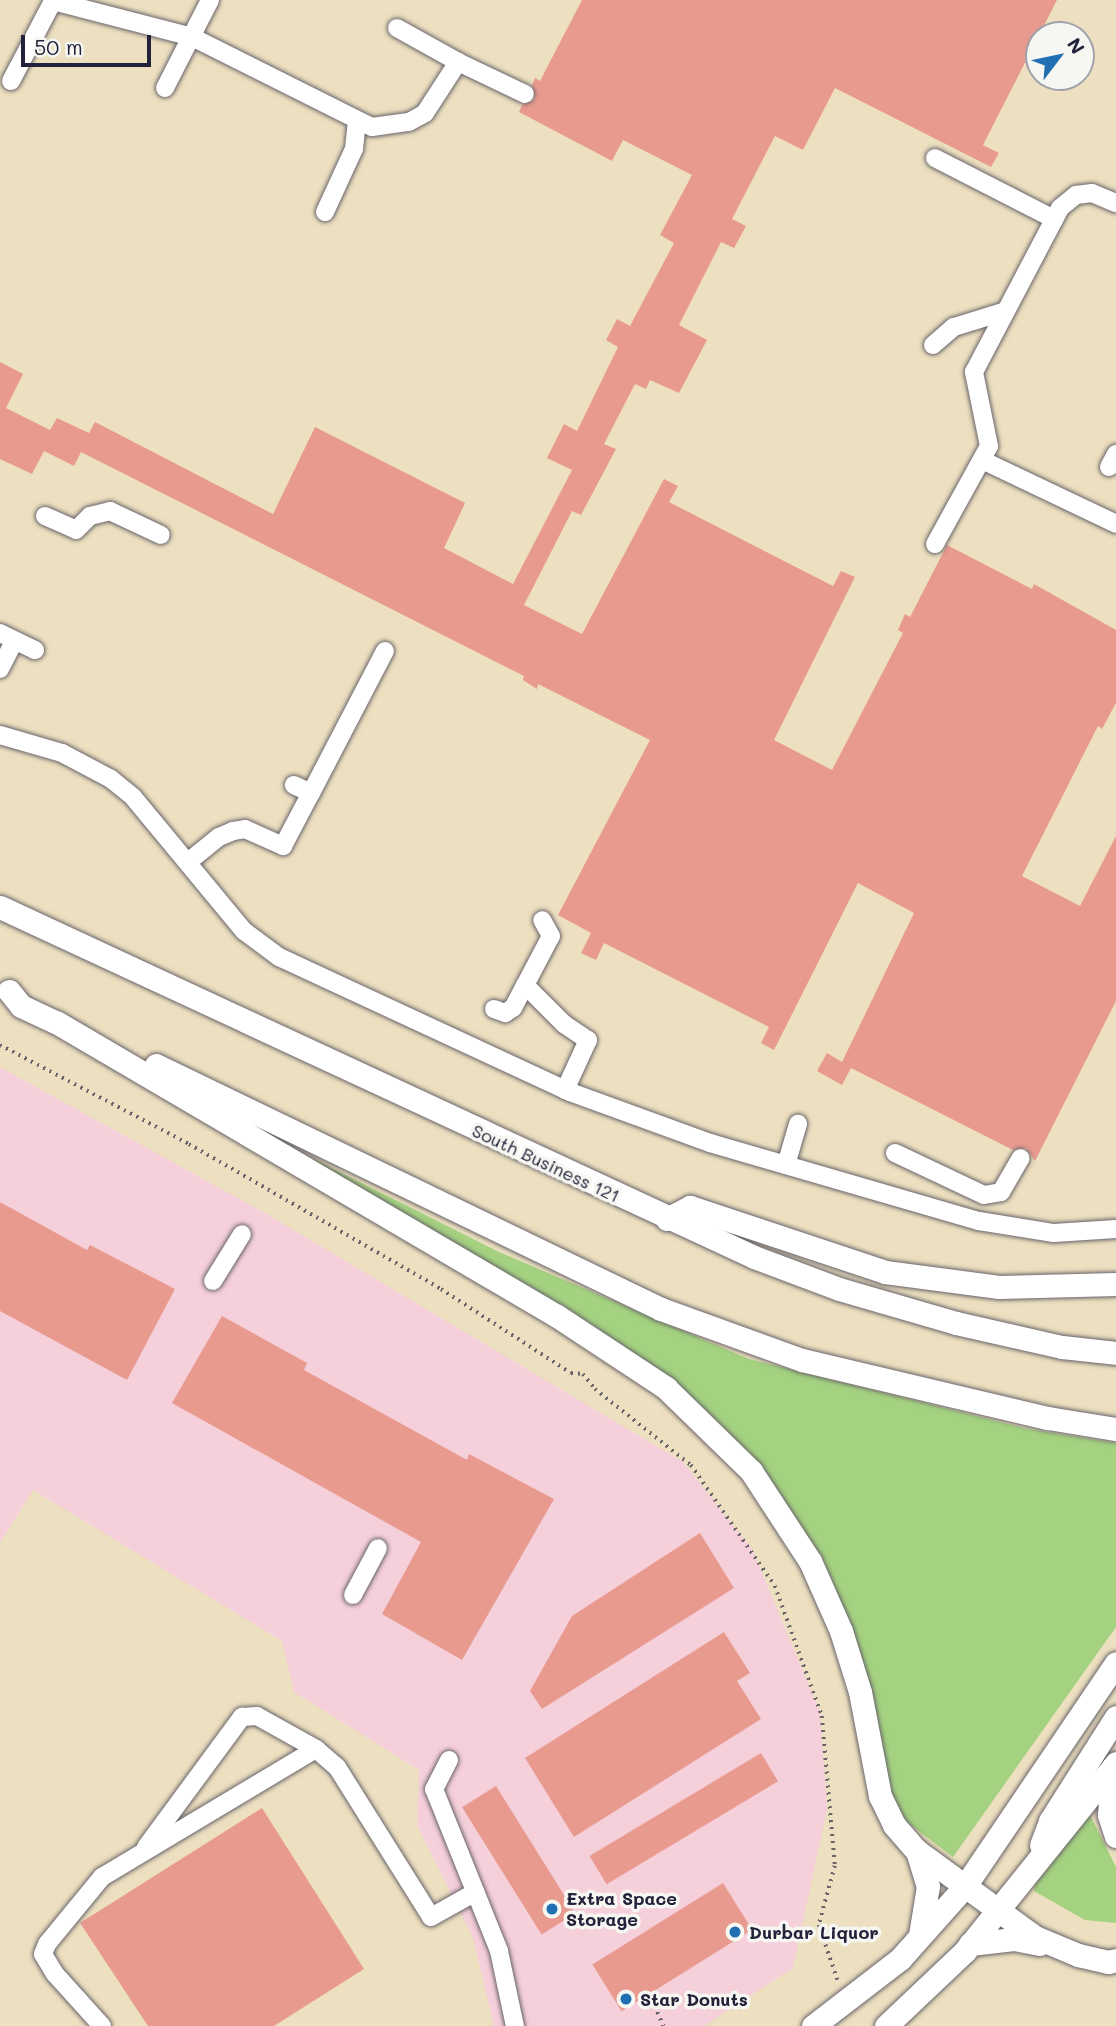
<!DOCTYPE html>
<html>
<head>
<meta charset="utf-8">
<style>
  body { margin:0 }
  #map { position:relative; width:1116px; height:2026px; overflow:hidden; background:#ede0c0; font-family:Mali,sans-serif }
  div>[style] { position:absolute }
  .built>* { inset:0; background:#f5cfda }
  .green>* { inset:0; background:#a4d280 }
  .building>* { inset:0; background:#e99a8f; transform-origin:0 0 }
  .path>* { height:3.5px; margin-top:-1.75px; transform-origin:0; background:repeating-linear-gradient(90deg,#69646a 0 2px,transparent 0 7px) }
  .roads { filter:drop-shadow(0 0 2px #69646a) drop-shadow(0 0 2px #69646a) }
  .minor>* { height:18px; margin:-9px; padding:0 9px; transform-origin:9px; border-radius:9px; background:#fff }
  .major>* { height:23px; margin:-11.5px; padding:0 11.5px; transform-origin:11.5px; border-radius:11.5px; background:#fff }
  .dots>* { width:19px; height:19px; translate:-50% -50%; box-sizing:border-box; border:4px solid #f6f6f2; border-radius:50% }
  span { translate:-50% -50%; white-space:nowrap; text-align:center; line-height:1.15; -webkit-text-stroke:7px #f6f6f2; paint-order:stroke }
  .street-label { font-size:18px; color:#22223b }
  .poi-label { font-size:18px; color:#22223b; font-weight:700 }
  .left { translate:0 -50%; text-align:left }
  .north { position:absolute; left:1025px; top:21px; width:70px; height:70px; box-sizing:border-box; background:#f6f6f2; border:2px solid #a1a1a9; border-radius:50%; rotate:58deg; font-size:19px; font-weight:700; line-height:28px; text-align:center; color:#22223b }
  .north::after { content:''; display:block; margin:auto; width:24px; height:32px; background:#1f6fb2; clip-path:polygon(50% 0,100% 100%,50% 72%,0 100%) }
  .scale { position:absolute; left:21px; top:35px; width:130px; height:32px; box-sizing:border-box; border:4px solid #22223b; border-top:0; padding-left:9px; font-size:21px; line-height:24px; white-space:nowrap; color:#22223b; -webkit-text-stroke:5px #f6f6f2; paint-order:stroke }
</style>
</head>
<body>
<div id="map">
  <div class="built">
    <div style="clip-path:polygon(0 1067px,265px 1213px,683px 1462px,752px 1549px,820px 1712px,827px 1809px,793px 1968px,704px 2026px,494px 2026px,473px 1938px,417px 1825px,419px 1770px,294px 1692px,282px 1641px,33px 1490px,0 1543px)"></div>
  </div>
  <div class="green">
    <div style="clip-path:polygon(316px 1160px,499px 1252px,749px 1359px,1028px 1429px,1116px 1443px,1116px 1627px,953px 1857px,908px 1823px,893px 1801px,857px 1656px,719px 1430px,312px 1168px)"></div>
    <div style="clip-path:polygon(1090px 1815px,1116px 1867px,1116px 1923px,1085px 1920px,1034px 1891px,1035px 1883px)"></div>
  </div>
  <div class="building">
    <div style="clip-path:polygon(582px 0,1057px 0,983px 145px,999px 153px,991px 167px,835px 88px,803px 150px,775px 136px,732px 219px,746px 226px,734px 248px,721px 242px,679px 325px,707px 340px,679px 393px,650px 380px,646px 389px,635px 384px,604px 444px,616px 449px,581px 515px,572px 511px,524px 605px,582px 634px,664px 479px,678px 486px,669px 502px,833px 586px,841px 571px,855px 577px,774px 740px,832px 770px,903px 633px,898px 630px,905px 614px,910px 617px,947px 545px,1032px 589px,1034px 584px,1116px 630px,1116px 703px,1102px 729px,1098px 726px,1022px 876px,1080px 906px,1116px 836px,1116px 1001px,1035px 1161px,1026px 1148px,1013px 1150px,851px 1068px,842px 1085px,817px 1071px,827px 1053px,842px 1062px,914px 913px,858px 883px,774px 1050px,761px 1043px,769px 1027px,604px 943px,596px 960px,581px 953px,591px 933px,558px 915px,650px 740px,538px 684px,537px 689px,523px 680px,524px 676px,81px 452px,74px 466px,44px 451px,32px 474px,0 459px,0 362px,23px 374px,6px 408px,50px 430px,57px 418px,89px 433px,95px 422px,273px 514px,315px 427px,465px 503px,444px 548px,513px 584px,572px 470px,547px 458px,564px 424px,577px 431px,618px 347px,606px 340px,617px 319px,630px 326px,674px 243px,660px 235px,692px 175px,623px 140px,612px 161px,519px 112px,522px 105px,535px 99px,532px 85px,535px 78px,540px 81px)"></div>
    <div style="clip-path:polygon(0 1202px,87px 1250px,90px 1245px,175px 1289px,127px 1380px,0 1311px)"></div>
    <div style="clip-path:polygon(222px 1316px,307px 1363px,304px 1370px,467px 1460px,469px 1454px,554px 1499px,462px 1660px,382px 1614px,421px 1542px,172px 1403px)"></div>
    <div style="clip-path:polygon(700px 1533px,734px 1588px,542px 1709px,530px 1691px,572px 1616px)"></div>
    <div style="clip-path:polygon(724px 1632px,750px 1673px,737px 1681px,761px 1719px,574px 1837px,525px 1758px)"></div>
    <div style="left:761px;top:1753px;width:33px;height:200px;rotate:59deg"></div>
    <div style="left:496px;top:1786px;width:150px;height:40px;rotate:58deg"></div>
    <div style="clip-path:polygon(262px 1808px,364px 1969px,274px 2026px,148px 2026px,80px 1923px)"></div>
    <div style="left:723px;top:1883px;width:55px;height:154px;rotate:58deg"></div>
  </div>
  <div class="path">
    <div style="left:0;top:1045px;width:213px;rotate:27.6deg"></div>
    <div style="left:189px;top:1144px;width:291px;rotate:29.9deg"></div>
    <div style="left:441px;top:1289px;width:155px;rotate:32.9deg"></div>
    <div style="left:571px;top:1373px;width:12px;rotate:5deg"></div>
    <div style="left:583px;top:1374px;width:19px;rotate:51deg"></div>
    <div style="left:595px;top:1389px;width:122px;rotate:38.4deg"></div>
    <div style="left:691px;top:1465px;width:147px;rotate:55.2deg"></div>
    <div style="left:775px;top:1586px;width:138px;rotate:70.1deg"></div>
    <div style="left:822px;top:1716px;width:151px;rotate:85deg"></div>
    <div style="left:835px;top:1866px;width:61px;rotate:105.2deg"></div>
    <div style="left:819px;top:1925px;width:59px;rotate:71.3deg"></div>
    <div style="left:649px;top:1993px;width:36px;rotate:66deg"></div>
  </div>
  <div class="roads">
    <div class="minor">
      <div style="left:397px;top:28px;width:70px;rotate:29.1deg"></div>
      <div style="left:11px;top:81px;width:90px;rotate:-62.3deg"></div>
      <div style="left:53px;top:1px;width:144px;rotate:14.5deg"></div>
      <div style="left:192px;top:37px;width:201px;rotate:26.6deg"></div>
      <div style="left:372px;top:127px;width:37px;rotate:-8deg"></div>
      <div style="left:409px;top:122px;width:18px;rotate:-29deg"></div>
      <div style="left:425px;top:113px;width:61px;rotate:-57.1deg"></div>
      <div style="left:458px;top:62px;width:74px;rotate:25.5deg"></div>
      <div style="left:165px;top:88px;width:99px;rotate:-62.9deg"></div>
      <div style="left:935px;top:158px;width:134px;rotate:27.1deg"></div>
      <div style="left:325px;top:212px;width:69px;rotate:-65.3deg"></div>
      <div style="left:354px;top:149px;width:27px;rotate:-84deg"></div>
      <div style="left:933px;top:345px;width:28px;rotate:-41deg"></div>
      <div style="left:954px;top:327px;width:54px;rotate:-17.1deg"></div>
      <div style="left:982px;top:460px;width:148px;rotate:25.5deg"></div>
      <div style="left:1109px;top:467px;width:15px;rotate:-62deg"></div>
      <div style="left:45px;top:516px;width:34px;rotate:24deg"></div>
      <div style="left:76px;top:530px;width:20px;rotate:-45deg"></div>
      <div style="left:90px;top:516px;width:21px;rotate:-14deg"></div>
      <div style="left:110px;top:511px;width:56px;rotate:25.2deg"></div>
      <div style="left:935px;top:544px;width:112px;rotate:-61.1deg"></div>
      <div style="left:989px;top:446px;width:76px;rotate:-101.5deg"></div>
      <div style="left:974px;top:372px;width:185px;rotate:-62.3deg"></div>
      <div style="left:1060px;top:208px;width:21px;rotate:-39deg"></div>
      <div style="left:1076px;top:195px;width:16px;rotate:-7deg"></div>
      <div style="left:1092px;top:193px;width:26px;rotate:23deg"></div>
      <div style="left:0;top:633px;width:39px;rotate:26deg"></div>
      <div style="left:0;top:669px;width:31px;rotate:-63deg"></div>
      <div style="left:0;top:735px;width:65px;rotate:16.2deg"></div>
      <div style="left:62px;top:753px;width:55px;rotate:28deg"></div>
      <div style="left:111px;top:779px;width:28px;rotate:39deg"></div>
      <div style="left:133px;top:797px;width:174px;rotate:50.4deg"></div>
      <div style="left:244px;top:931px;width:44px;rotate:36.6deg"></div>
      <div style="left:279px;top:957px;width:321px;rotate:24.9deg"></div>
      <div style="left:570px;top:1092px;width:149px;rotate:20deg"></div>
      <div style="left:710px;top:1143px;width:280px;rotate:16.2deg"></div>
      <div style="left:979px;top:1221px;width:76px;rotate:9.1deg"></div>
      <div style="left:1054px;top:1233px;width:62px;rotate:-3.7deg"></div>
      <div style="left:311px;top:793px;width:160px;rotate:-62.5deg"></div>
      <div style="left:188px;top:862px;width:40px;rotate:-39deg"></div>
      <div style="left:219px;top:837px;width:15px;rotate:-23deg"></div>
      <div style="left:233px;top:831px;width:12px;rotate:-9deg"></div>
      <div style="left:245px;top:829px;width:42px;rotate:24.1deg"></div>
      <div style="left:283px;top:846px;width:60px;rotate:-62.2deg"></div>
      <div style="left:311px;top:793px;width:19px;rotate:-155deg"></div>
      <div style="left:525px;top:985px;width:55px;rotate:45deg"></div>
      <div style="left:564px;top:1024px;width:29px;rotate:34deg"></div>
      <div style="left:588px;top:1040px;width:55px;rotate:114.7deg"></div>
      <div style="left:494px;top:1009px;width:12px;rotate:20deg"></div>
      <div style="left:505px;top:1013px;width:9px;rotate:-32deg"></div>
      <div style="left:513px;top:1008px;width:81px;rotate:-62.2deg"></div>
      <div style="left:551px;top:936px;width:18px;rotate:-119deg"></div>
      <div style="left:895px;top:1153px;width:98px;rotate:25.3deg"></div>
      <div style="left:984px;top:1195px;width:17px;rotate:-10deg"></div>
      <div style="left:1001px;top:1192px;width:39px;rotate:-60deg"></div>
      <div style="left:786px;top:1165px;width:43px;rotate:-73.7deg"></div>
      <div style="left:213px;top:1281px;width:55px;rotate:-58.3deg"></div>
      <div style="left:353px;top:1595px;width:53px;rotate:-62deg"></div>
      <div style="left:449px;top:1760px;width:33px;rotate:117deg"></div>
      <div style="left:434px;top:1789px;width:175px;rotate:68.1deg"></div>
      <div style="left:499px;top:1951px;width:77px;rotate:78deg"></div>
      <div style="left:146px;top:1847px;width:162px;rotate:-53.6deg"></div>
      <div style="left:242px;top:1717px;width:15px;rotate:-4deg"></div>
      <div style="left:257px;top:1716px;width:68px;rotate:29.2deg"></div>
      <div style="left:102px;top:2026px;width:70px;rotate:-132.1deg"></div>
      <div style="left:55px;top:1974px;width:23px;rotate:-121deg"></div>
      <div style="left:43px;top:1954px;width:11px;rotate:-68deg"></div>
      <div style="left:47px;top:1944px;width:87px;rotate:-50.6deg"></div>
      <div style="left:102px;top:1877px;width:249px;rotate:-30.9deg"></div>
      <div style="left:316px;top:1749px;width:28px;rotate:41deg"></div>
      <div style="left:337px;top:1767px;width:177px;rotate:57.9deg"></div>
      <div style="left:431px;top:1917px;width:51px;rotate:-29.1deg"></div>
    </div>
    <div class="major">
      <div style="left:0;top:907px;width:831px;rotate:24.9deg"></div>
      <div style="left:754px;top:1257px;width:91px;rotate:20.6deg"></div>
      <div style="left:839px;top:1289px;width:122px;rotate:16.2deg"></div>
      <div style="left:956px;top:1323px;width:109px;rotate:12.8deg"></div>
      <div style="left:1062px;top:1347px;width:54px;rotate:6.3deg"></div>
      <div style="left:9px;top:991px;width:19px;rotate:51deg"></div>
      <div style="left:21px;top:1006px;width:38px;rotate:25deg"></div>
      <div style="left:56px;top:1022px;width:581px;rotate:30.41deg"></div>
      <div style="left:557px;top:1316px;width:131px;rotate:33.4deg"></div>
      <div style="left:666px;top:1388px;width:119px;rotate:44.3deg"></div>
      <div style="left:751px;top:1471px;width:108px;rotate:56.8deg"></div>
      <div style="left:810px;top:1561px;width:77px;rotate:66.1deg"></div>
      <div style="left:841px;top:1631px;width:64px;rotate:72.7deg"></div>
      <div style="left:860px;top:1692px;width:106px;rotate:79.1deg"></div>
      <div style="left:880px;top:1796px;width:32px;rotate:64deg"></div>
      <div style="left:894px;top:1825px;width:35px;rotate:49deg"></div>
      <div style="left:917px;top:1851px;width:146px;rotate:36.1deg"></div>
      <div style="left:1035px;top:1937px;width:47px;rotate:22.7deg"></div>
      <div style="left:1078px;top:1955px;width:31px;rotate:13deg"></div>
      <div style="left:1108px;top:1962px;width:8px;rotate:-14deg"></div>
      <div style="left:156px;top:1065px;width:561px;rotate:25.79deg"></div>
      <div style="left:661px;top:1309px;width:150px;rotate:19.9deg"></div>
      <div style="left:802px;top:1360px;width:253px;rotate:13.3deg"></div>
      <div style="left:1048px;top:1418px;width:69px;rotate:9.2deg"></div>
      <div style="left:667px;top:1219px;width:26px;rotate:-28deg"></div>
      <div style="left:690px;top:1207px;width:206px;rotate:18.4deg"></div>
      <div style="left:885px;top:1272px;width:115px;rotate:7.5deg"></div>
      <div style="left:999px;top:1287px;width:117px;rotate:-1.5deg"></div>
      <div style="left:1113px;top:1767px;width:48px;rotate:94.8deg"></div>
      <div style="left:1109px;top:1815px;width:22px;rotate:72deg"></div>
      <div style="left:1041px;top:1845px;width:26px;rotate:-69deg"></div>
      <div style="left:1050px;top:1821px;width:123px;rotate:-57.6deg"></div>
      <div style="left:917px;top:1851px;width:37px;rotate:73deg"></div>
      <div style="left:928px;top:1886px;width:50px;rotate:99.3deg"></div>
      <div style="left:970px;top:1944px;width:44px;rotate:-6.5deg"></div>
      <div style="left:1014px;top:1939px;width:26px;rotate:11deg"></div>
      <div style="left:813px;top:2026px;width:110px;rotate:-37.6deg"></div>
      <div style="left:900px;top:1959px;width:98px;rotate:-48.3deg"></div>
      <div style="left:965px;top:1886px;width:269px;rotate:-55.9deg"></div>
      <div style="left:886px;top:2026px;width:109px;rotate:-43.5deg"></div>
      <div style="left:965px;top:1951px;width:241px;rotate:-51.2deg"></div>
    </div>
  </div>
  <div class="dots">
    <div style="left:552px;top:1909px;background:#1f6fb2"></div>
    <div style="left:735px;top:1932px;background:#1f6fb2"></div>
    <div style="left:626px;top:1999px;background:#1f6fb2"></div>
  </div>
  <div class="street-label">
    <span style="left:546px;top:1163px;rotate:25deg">South Business 121</span>
  </div>
  <div class="poi-label">
    <span class="left" style="left:566px;top:1909px">Extra Space<br>Storage</span>
    <span class="left" style="left:749px;top:1932px">Durbar Liquor</span>
    <span class="left" style="left:640px;top:1999px">Star Donuts</span>
  </div>
  <div class="north">N</div>
  <div class="scale">50 m</div>
</div>
</body>
</html>
